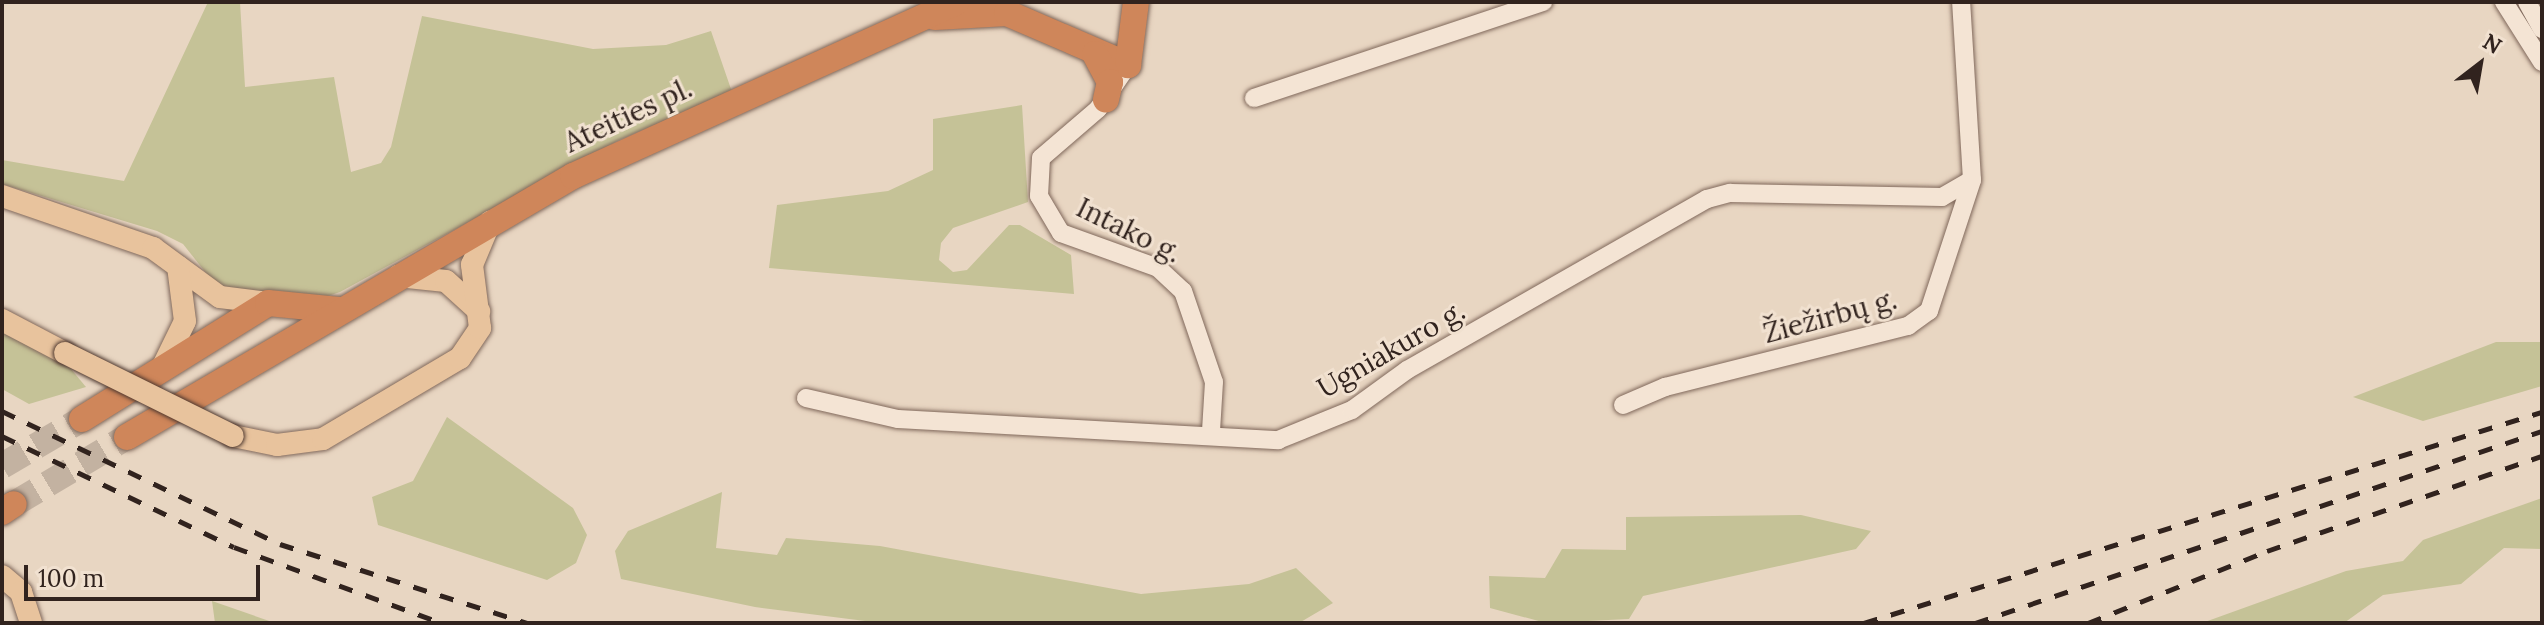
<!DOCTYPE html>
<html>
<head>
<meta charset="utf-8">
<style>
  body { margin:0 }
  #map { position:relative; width:2544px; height:625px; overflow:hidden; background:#e8d6c2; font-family:Lora,serif }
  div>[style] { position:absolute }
  .green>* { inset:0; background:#c5c297 }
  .highway-tunnel>* { height:26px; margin-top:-13px; transform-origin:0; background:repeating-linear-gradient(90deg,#c3b2a1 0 26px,transparent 0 39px) }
  .roads { filter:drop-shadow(0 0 2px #80685b) drop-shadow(0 0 2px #80685b) }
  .minor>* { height:18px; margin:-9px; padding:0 9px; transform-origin:9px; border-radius:9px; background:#f4e4d4 }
  .major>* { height:22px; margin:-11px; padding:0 11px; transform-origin:11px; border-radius:11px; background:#e8c39d }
  .highway>* { height:26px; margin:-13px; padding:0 13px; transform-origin:13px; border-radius:13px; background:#cf865a }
  .rail>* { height:5px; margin-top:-2.5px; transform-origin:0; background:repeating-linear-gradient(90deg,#31231e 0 14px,transparent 0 28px) }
  .bridges { filter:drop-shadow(0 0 2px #4e382f) drop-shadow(0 0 2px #4e382f) }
  .major-bridge>* { height:22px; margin:-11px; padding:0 11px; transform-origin:11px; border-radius:11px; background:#e8c39d }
  span { translate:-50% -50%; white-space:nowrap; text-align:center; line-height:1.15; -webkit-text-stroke:6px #f1e1d0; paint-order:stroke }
  .street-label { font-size:28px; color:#31231e }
  .frame { position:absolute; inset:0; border:4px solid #31231e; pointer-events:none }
  .north { position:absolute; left:2440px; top:24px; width:80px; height:80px; -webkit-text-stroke:6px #f1e1d0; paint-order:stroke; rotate:31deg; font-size:22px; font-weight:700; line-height:32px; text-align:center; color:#31231e }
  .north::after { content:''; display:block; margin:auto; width:28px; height:36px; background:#31231e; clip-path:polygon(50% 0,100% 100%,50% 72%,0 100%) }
  .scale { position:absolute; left:24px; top:565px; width:236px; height:36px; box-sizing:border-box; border:4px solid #31231e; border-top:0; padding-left:10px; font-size:24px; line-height:28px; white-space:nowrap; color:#31231e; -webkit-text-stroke:6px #f1e1d0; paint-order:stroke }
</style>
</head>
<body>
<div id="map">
  <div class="green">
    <div style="clip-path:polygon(208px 2px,240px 2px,245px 87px,334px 77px,351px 172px,381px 163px,391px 147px,422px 16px,593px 49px,666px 45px,711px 31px,732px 92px,619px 140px,340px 292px,319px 299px,237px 290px,214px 283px,183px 244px,157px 231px,2px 184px,2px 160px,124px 181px)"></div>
    <div style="clip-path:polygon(1022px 105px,1028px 202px,953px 228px,941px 243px,939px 260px,953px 272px,967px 270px,1009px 225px,1020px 225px,1071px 255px,1074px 294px,769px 268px,777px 205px,888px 191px,933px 170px,933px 119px)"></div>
    <div style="clip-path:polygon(2px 332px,71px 369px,86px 387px,29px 404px,2px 389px)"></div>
    <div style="clip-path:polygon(2496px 342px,2542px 342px,2542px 386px,2423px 421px,2353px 397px)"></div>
    <div style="clip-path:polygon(447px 417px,573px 508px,587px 535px,576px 563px,547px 580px,378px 525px,372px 497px,413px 481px)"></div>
    <div style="clip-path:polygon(722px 492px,716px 548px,777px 555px,786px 538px,880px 546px,1141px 594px,1249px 584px,1296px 568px,1333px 603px,1299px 623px,881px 623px,755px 607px,621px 579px,615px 551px,628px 531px)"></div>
    <div style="clip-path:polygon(2542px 498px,2542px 549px,2504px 548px,2461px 584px,2383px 595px,2344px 623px,2202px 623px,2346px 571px,2403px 561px,2423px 540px)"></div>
    <div style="clip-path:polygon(1801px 515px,1871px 531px,1856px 549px,1643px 596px,1629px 619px,1546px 623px,1490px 608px,1489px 576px,1545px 578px,1562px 549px,1626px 550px,1626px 517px)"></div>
    <div style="clip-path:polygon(212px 601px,275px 623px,215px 623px)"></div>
  </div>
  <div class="highway-tunnel">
    <div style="left:2px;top:466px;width:93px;rotate:-30.4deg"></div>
    <div style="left:14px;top:504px;width:131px;rotate:-30.7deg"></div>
  </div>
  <div class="roads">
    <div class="minor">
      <div style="left:2504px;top:2px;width:71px;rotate:57.7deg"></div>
      <div style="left:2527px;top:2px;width:31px;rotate:61deg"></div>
      <div style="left:1128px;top:65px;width:53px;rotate:124.3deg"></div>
      <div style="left:1098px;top:109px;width:75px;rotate:139.3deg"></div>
      <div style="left:1041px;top:158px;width:38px;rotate:93deg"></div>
      <div style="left:1039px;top:196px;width:43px;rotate:59.3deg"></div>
      <div style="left:1061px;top:233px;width:103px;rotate:19.8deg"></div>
      <div style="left:1158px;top:268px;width:34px;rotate:43deg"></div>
      <div style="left:1183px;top:291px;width:96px;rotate:71.2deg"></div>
      <div style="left:1214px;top:382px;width:49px;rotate:93.5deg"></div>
      <div style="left:1254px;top:98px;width:305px;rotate:-18.4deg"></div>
      <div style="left:806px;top:398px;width:94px;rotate:12.9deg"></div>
      <div style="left:898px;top:419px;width:381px;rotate:3.2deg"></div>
      <div style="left:1278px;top:440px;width:80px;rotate:-22.1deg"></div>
      <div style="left:1352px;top:410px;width:68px;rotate:-36deg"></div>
      <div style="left:1407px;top:370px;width:345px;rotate:-29.7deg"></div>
      <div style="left:1707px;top:199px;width:24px;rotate:-15deg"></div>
      <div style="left:1730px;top:193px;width:212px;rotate:1.1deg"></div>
      <div style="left:1942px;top:197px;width:34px;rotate:-30deg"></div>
      <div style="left:1623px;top:405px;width:46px;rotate:-23.2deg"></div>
      <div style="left:1665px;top:387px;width:251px;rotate:-14.1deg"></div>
      <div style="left:1908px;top:326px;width:26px;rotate:-36deg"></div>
      <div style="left:1929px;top:311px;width:138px;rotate:-71.8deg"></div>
      <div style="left:1972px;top:180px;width:178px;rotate:-93.5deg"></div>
    </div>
    <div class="major">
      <div style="left:2px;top:196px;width:160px;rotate:19deg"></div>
      <div style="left:153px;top:248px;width:83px;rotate:36.2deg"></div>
      <div style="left:220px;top:297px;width:48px;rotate:7.1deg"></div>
      <div style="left:398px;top:276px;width:48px;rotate:5.9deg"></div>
      <div style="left:446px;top:281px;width:45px;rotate:42.3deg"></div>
      <div style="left:2px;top:320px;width:71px;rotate:27.6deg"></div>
      <div style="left:162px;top:368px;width:52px;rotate:-63.9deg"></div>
      <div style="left:185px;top:321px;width:55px;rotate:-97.3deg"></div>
      <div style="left:233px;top:436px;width:45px;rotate:11.6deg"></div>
      <div style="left:277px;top:445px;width:46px;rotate:-7.4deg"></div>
      <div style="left:323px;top:439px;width:159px;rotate:-30.6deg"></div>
      <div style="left:460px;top:358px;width:36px;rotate:-56deg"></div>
      <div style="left:480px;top:328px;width:64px;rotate:-97.2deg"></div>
      <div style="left:472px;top:265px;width:47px;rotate:-67.3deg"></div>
      <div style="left:2px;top:576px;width:25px;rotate:40deg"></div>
      <div style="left:21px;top:592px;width:33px;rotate:72deg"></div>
    </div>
    <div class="highway">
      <div style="left:935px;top:17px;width:72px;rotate:-3.2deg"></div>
      <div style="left:1007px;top:13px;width:132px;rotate:23.3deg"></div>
      <div style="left:1128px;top:65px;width:64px;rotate:-82.8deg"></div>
      <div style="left:1095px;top:54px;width:32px;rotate:62deg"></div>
      <div style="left:1110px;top:82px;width:18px;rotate:103deg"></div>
      <div style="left:82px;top:419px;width:219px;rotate:-31.9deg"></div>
      <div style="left:268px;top:303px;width:71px;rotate:5.6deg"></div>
      <div style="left:127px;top:437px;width:517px;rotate:-30.34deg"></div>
      <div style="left:573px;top:176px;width:421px;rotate:-24.4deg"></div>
      <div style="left:2px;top:512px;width:14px;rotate:-34deg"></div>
    </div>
  </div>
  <div class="rail">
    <div style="left:2px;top:411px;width:308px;rotate:25.6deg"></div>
    <div style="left:280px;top:544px;width:260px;rotate:17.7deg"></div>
    <div style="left:2px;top:436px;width:257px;rotate:25.6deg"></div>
    <div style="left:234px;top:547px;width:221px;rotate:20.1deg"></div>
    <div style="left:1864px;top:623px;width:710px;rotate:-17.29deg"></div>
    <div style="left:1975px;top:623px;width:599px;rotate:-18.71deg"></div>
    <div style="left:2088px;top:623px;width:193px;rotate:-21.9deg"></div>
    <div style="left:2267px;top:551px;width:291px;rotate:-19.1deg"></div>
  </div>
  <div class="bridges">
    <div class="major-bridge">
      <div style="left:65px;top:353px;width:187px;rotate:26.3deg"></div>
    </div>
  </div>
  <div class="street-label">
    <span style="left:628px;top:115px;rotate:-25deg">Ateities pl.</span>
    <span style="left:1129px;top:230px;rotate:26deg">Intako g.</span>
    <span style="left:1830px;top:316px;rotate:-15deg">Žiežirbų g.</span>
    <span style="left:1391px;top:349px;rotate:-30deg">Ugniakuro g.</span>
  </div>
  <div class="frame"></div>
  <div class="north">N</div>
  <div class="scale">100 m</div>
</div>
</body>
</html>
